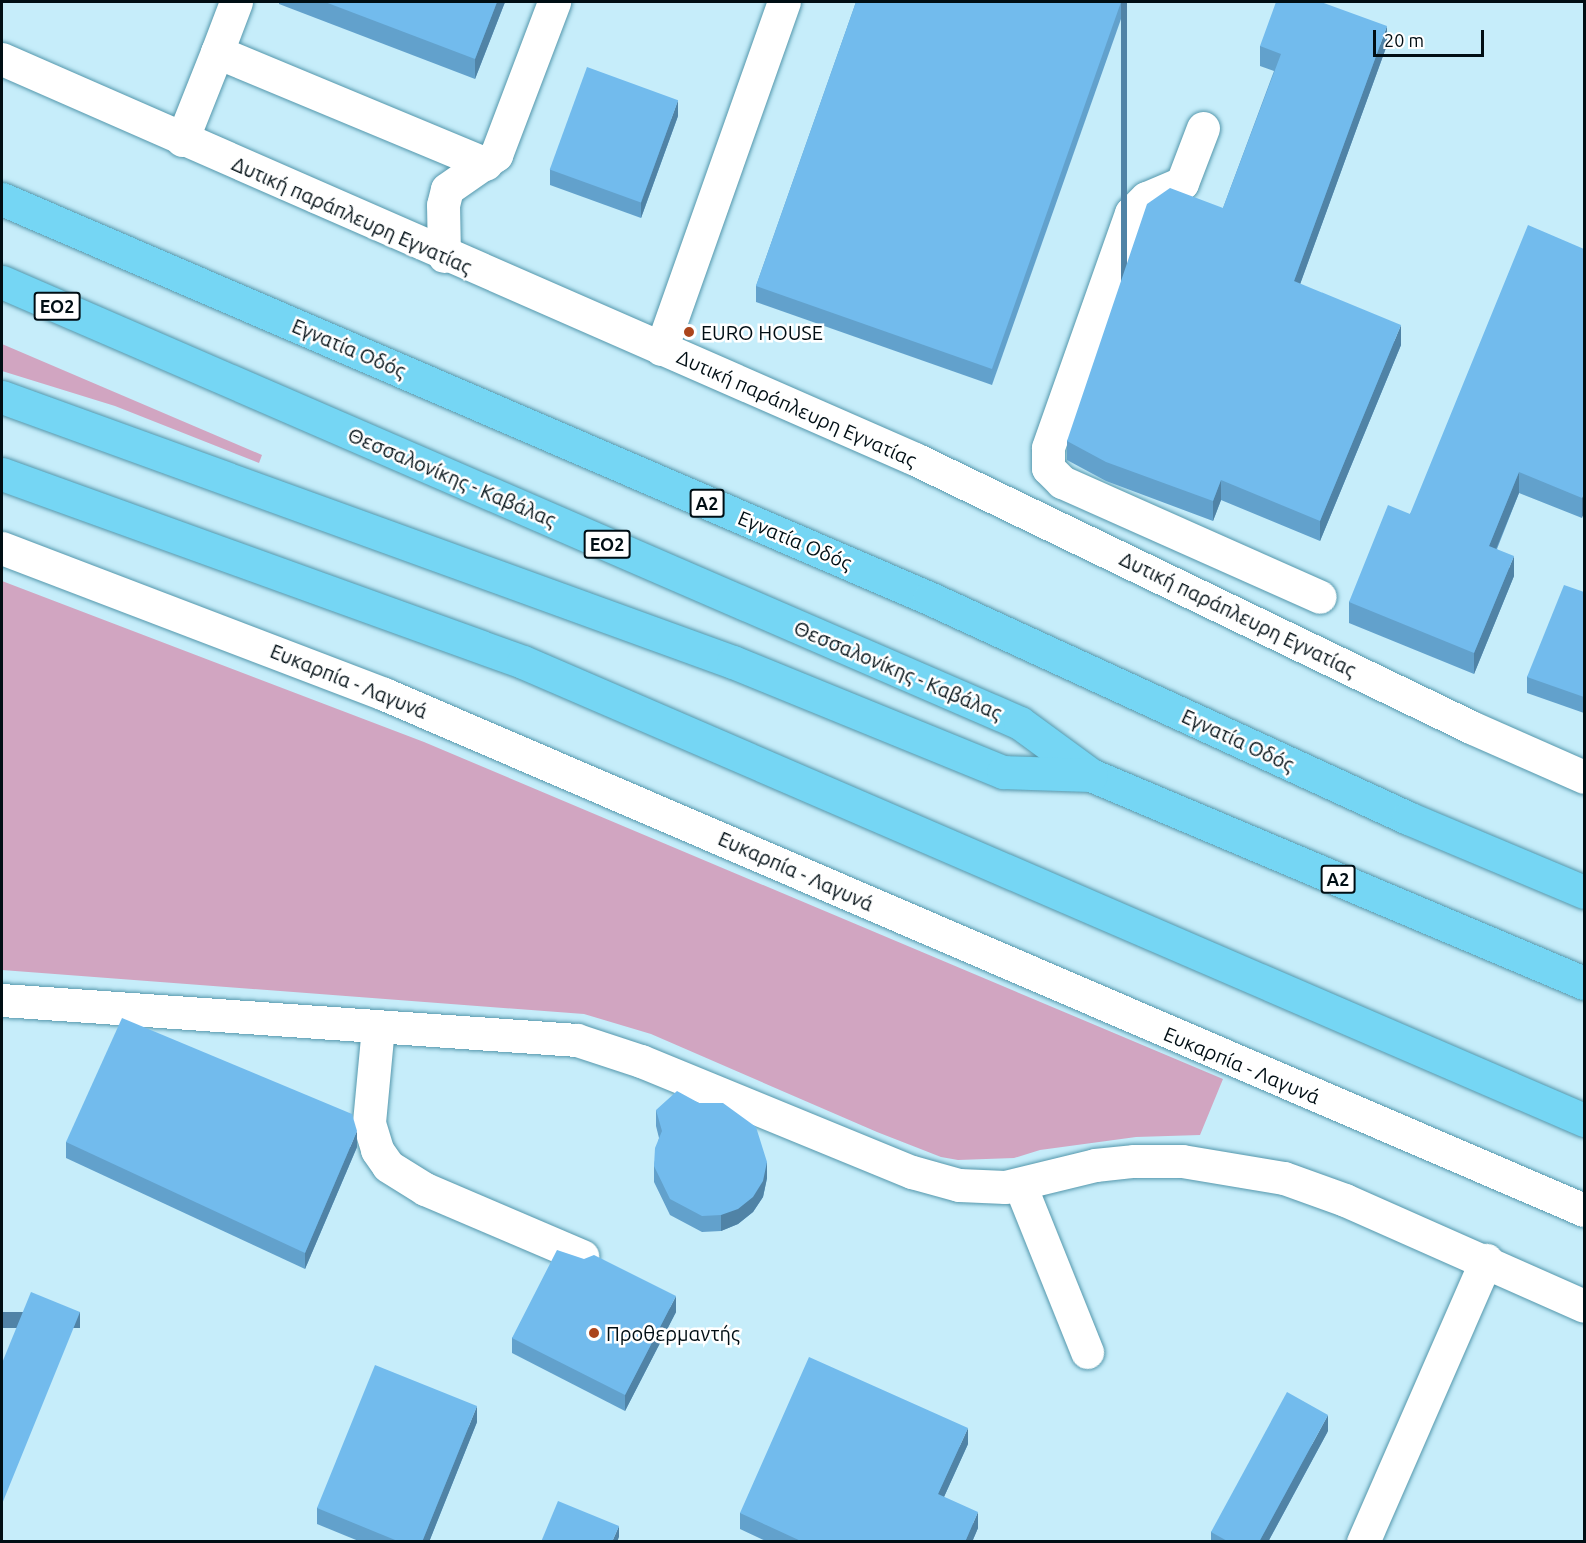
<!DOCTYPE html>
<html>
<head>
<meta charset="utf-8">
<style>
  body { margin:0 }
  #map { position:relative; width:1586px; height:1543px; overflow:hidden; background:#c6edfa; font-family:Ubuntu,sans-serif }
  div>[style] { position:absolute }
  .green>* { inset:0; background:#d1a5c1 }
  .roads { filter:drop-shadow(0 0 2px #5497ac) drop-shadow(0 0 2px #5497ac) }
  .minor>* { height:33px; margin:-16.5px; padding:0 16.5px; transform-origin:16.5px; border-radius:16.5px; background:#fff }
  .highway>* { height:33px; margin:-16.5px; padding:0 16.5px; transform-origin:16.5px; border-radius:16.5px; background:#75d6f4 }
  .wall>* { inset:0; background:#62a1cc }
  .shaded-wall>* { inset:0; background:#5083a6; transform-origin:0 0 }
  .building>* { inset:0; background:#72bbed; transform-origin:0 0 }
  .dots>* { width:16px; height:16px; translate:-50% -50%; box-sizing:border-box; border:3px solid #fff; border-radius:50% }
  span { translate:-50% -50%; white-space:nowrap; text-align:center; line-height:1.15; -webkit-text-stroke:5px #fff; paint-order:stroke }
  .shield-label span { padding:2px 4px; background:#fff; border:2px solid; border-radius:4px; -webkit-text-stroke-width:0 }
  .shield-label { font-size:18px; color:#000e14; font-weight:700 }
  .street-label { font-size:20px; color:#000e14 }
  .poi-label { font-size:20px; color:#000e14 }
  .left { translate:0 -50%; text-align:left }
  .frame { position:absolute; inset:0; border:3px solid #000e14; pointer-events:none }
  .scale { position:absolute; left:1373px; top:30px; width:111px; height:27px; box-sizing:border-box; border:3px solid #000e14; border-top:0; padding-left:8px; font-size:18px; line-height:21px; white-space:nowrap; color:#000e14; -webkit-text-stroke:4px #fff; paint-order:stroke }
</style>
</head>
<body>
<div id="map">
  <div class="green">
    <div style="clip-path:polygon(2px 344px,262px 455px,259px 463px,115px 406px,2px 371px)"></div>
    <div style="clip-path:polygon(2px 581px,424px 742px,1223px 1079px,1200px 1135px,1136px 1137px,1040px 1150px,1014px 1158px,958px 1160px,941px 1157px,877px 1132px,651px 1034px,584px 1014px,2px 970px)"></div>
  </div>
  <div class="roads">
    <div class="minor">
      <div style="left:236px;top:2px;width:53px;rotate:110.8deg"></div>
      <div style="left:217px;top:52px;width:291px;rotate:22.6deg"></div>
      <div style="left:2px;top:59px;width:997px;rotate:23.66deg"></div>
      <div style="left:915px;top:459px;width:619px;rotate:25.74deg"></div>
      <div style="left:1473px;top:728px;width:121px;rotate:23.8deg"></div>
      <div style="left:1203px;top:128px;width:59px;rotate:110.9deg"></div>
      <div style="left:1182px;top:183px;width:39px;rotate:157deg"></div>
      <div style="left:1146px;top:198px;width:21px;rotate:135deg"></div>
      <div style="left:1131px;top:213px;width:249px;rotate:109.5deg"></div>
      <div style="left:1048px;top:448px;width:20px;rotate:90deg"></div>
      <div style="left:1048px;top:468px;width:20px;rotate:45deg"></div>
      <div style="left:1062px;top:482px;width:282px;rotate:24deg"></div>
      <div style="left:182px;top:140px;width:95px;rotate:-68.3deg"></div>
      <div style="left:444px;top:256px;width:51px;rotate:-91.1deg"></div>
      <div style="left:443px;top:205px;width:16px;rotate:-76deg"></div>
      <div style="left:447px;top:189px;width:60px;rotate:-34.8deg"></div>
      <div style="left:496px;top:155px;width:164px;rotate:-69.2deg"></div>
      <div style="left:661px;top:349px;width:368px;rotate:-70.5deg"></div>
      <div style="left:2px;top:548px;width:409px;rotate:20.9deg"></div>
      <div style="left:384px;top:694px;width:1306px;rotate:23.27deg"></div>
      <div style="left:2px;top:1000px;width:576px;rotate:3.98deg"></div>
      <div style="left:577px;top:1040px;width:67px;rotate:18.2deg"></div>
      <div style="left:641px;top:1061px;width:293px;rotate:22.3deg"></div>
      <div style="left:912px;top:1172px;width:49px;rotate:15.5deg"></div>
      <div style="left:959px;top:1185px;width:46px;rotate:2.5deg"></div>
      <div style="left:1005px;top:1187px;width:93px;rotate:-13.7deg"></div>
      <div style="left:1095px;top:1165px;width:39px;rotate:-6deg"></div>
      <div style="left:1134px;top:1161px;width:48px"></div>
      <div style="left:1182px;top:1161px;width:103px;rotate:9.5deg"></div>
      <div style="left:1284px;top:1178px;width:65px;rotate:19.8deg"></div>
      <div style="left:1345px;top:1200px;width:261px;rotate:23.9deg"></div>
      <div style="left:378px;top:1027px;width:96px;rotate:95.4deg"></div>
      <div style="left:369px;top:1123px;width:28px;rotate:73deg"></div>
      <div style="left:377px;top:1150px;width:19px;rotate:55deg"></div>
      <div style="left:388px;top:1166px;width:44px;rotate:31.9deg"></div>
      <div style="left:425px;top:1189px;width:171px;rotate:23.1deg"></div>
      <div style="left:1020px;top:1185px;width:180px;rotate:68.1deg"></div>
      <div style="left:1363px;top:1542px;width:308px;rotate:-66.4deg"></div>
    </div>
    <div class="highway">
      <div style="left:2px;top:199px;width:1009px;rotate:23.29deg"></div>
      <div style="left:929px;top:598px;width:527px;rotate:24.67deg"></div>
      <div style="left:1408px;top:818px;width:191px;rotate:22.8deg"></div>
      <div style="left:2px;top:282px;width:1109px;rotate:23.42deg"></div>
      <div style="left:1020px;top:723px;width:88px;rotate:36.2deg"></div>
      <div style="left:1091px;top:775px;width:535px;rotate:22.88deg"></div>
      <div style="left:2px;top:397px;width:778px;rotate:19.93deg"></div>
      <div style="left:733px;top:662px;width:292px;rotate:22.2deg"></div>
      <div style="left:1003px;top:772px;width:88px;rotate:2deg"></div>
      <div style="left:2px;top:474px;width:554px;rotate:19.84deg"></div>
      <div style="left:523px;top:662px;width:1156px;rotate:23.35deg"></div>
    </div>
  </div>
  <div class="wall">
    <div style="clip-path:polygon(279px 2px,505px 2px,475px 79px,279px 4px)"></div>
    <div style="clip-path:polygon(856px 2px,1127px 2px,992px 385px,756px 302px,756px 286px)"></div>
    <div style="clip-path:polygon(1387px 45px,1300px 284px,1401px 345px,1320px 541px,1221px 500px,1213px 521px,1106px 481px,1067px 460px,1067px 441px,1223px 208px,1274px 71px,1260px 66px,1260px 46px)"></div>
    <div style="clip-path:polygon(678px 116px,641px 218px,550px 185px,550px 169px)"></div>
    <div style="clip-path:polygon(1584px 249px,1582px 518px,1519px 493px,1497px 549px,1514px 576px,1474px 674px,1349px 623px,1349px 602px,1410px 514px)"></div>
    <div style="clip-path:polygon(1584px 592px,1584px 713px,1527px 693px,1527px 677px)"></div>
    <div style="clip-path:polygon(656px 1110px,767px 1178px,763px 1197px,753px 1212px,738px 1224px,721px 1231px,702px 1232px,670px 1215px,654px 1182px,654px 1166px,659px 1138px,656px 1126px)"></div>
    <div style="clip-path:polygon(66px 1142px,357px 1147px,305px 1269px,66px 1158px)"></div>
    <div style="clip-path:polygon(584px 1259px,676px 1312px,625px 1411px,512px 1353px,512px 1338px)"></div>
    <div style="clip-path:polygon(477px 1422px,429px 1542px,361px 1542px,317px 1524px,317px 1508px)"></div>
    <div style="clip-path:polygon(1328px 1431px,1268px 1542px,1211px 1542px,1211px 1532px)"></div>
    <div style="clip-path:polygon(968px 1444px,944px 1497px,978px 1528px,972px 1542px,768px 1542px,740px 1529px,740px 1513px)"></div>
  </div>
  <div class="shaded-wall">
    <div style="clip-path:polygon(497px 2px,505px 2px,475px 79px,475px 59px)"></div>
    <div style="left:1121px;top:2px;width:6px;height:389px"></div>
    <div style="clip-path:polygon(1387px 26px,1387px 45px,1294px 301px,1294px 281px)"></div>
    <div style="clip-path:polygon(678px 100px,678px 116px,641px 218px,641px 203px)"></div>
    <div style="clip-path:polygon(1401px 325px,1401px 345px,1320px 541px,1320px 521px)"></div>
    <div style="clip-path:polygon(1519px 472px,1519px 493px,1489px 566px,1489px 546px)"></div>
    <div style="clip-path:polygon(1221px 480px,1221px 500px,1213px 521px,1213px 501px)"></div>
    <div style="clip-path:polygon(1584px 492px,1584px 513px,1582px 518px,1582px 498px)"></div>
    <div style="clip-path:polygon(1514px 556px,1514px 576px,1474px 674px,1474px 653px)"></div>
    <div style="clip-path:polygon(357px 1131px,357px 1147px,305px 1269px,305px 1253px)"></div>
    <div style="clip-path:polygon(767px 1162px,767px 1178px,763px 1197px,753px 1212px,738px 1224px,721px 1231px,721px 1215px)"></div>
    <div style="clip-path:polygon(676px 1296px,676px 1312px,625px 1411px,625px 1395px)"></div>
    <div style="left:80px;top:1312px;width:16px;height:207px;rotate:90deg"></div>
    <div style="clip-path:polygon(477px 1406px,477px 1422px,429px 1542px,422px 1542px)"></div>
    <div style="clip-path:polygon(1328px 1415px,1328px 1431px,1268px 1542px,1259px 1542px)"></div>
    <div style="clip-path:polygon(968px 1428px,968px 1444px,938px 1510px,938px 1494px)"></div>
    <div style="clip-path:polygon(978px 1512px,978px 1528px,972px 1542px,965px 1542px)"></div>
    <div style="clip-path:polygon(619px 1526px,619px 1537px,617px 1542px,612px 1542px)"></div>
  </div>
  <div class="building">
    <div style="clip-path:polygon(325px 2px,497px 2px,475px 59px)"></div>
    <div style="clip-path:polygon(856px 2px,1121px 2px,992px 369px,756px 286px)"></div>
    <div style="clip-path:polygon(1276px 2px,1321px 2px,1387px 26px,1294px 281px,1401px 325px,1320px 521px,1221px 480px,1213px 501px,1106px 462px,1067px 441px,1147px 204px,1170px 188px,1223px 208px,1281px 54px,1260px 46px)"></div>
    <div style="left:587px;top:67px;width:97px;height:109px;rotate:20deg"></div>
    <div style="clip-path:polygon(1528px 225px,1584px 249px,1584px 492px,1582px 498px,1519px 472px,1489px 546px,1514px 556px,1474px 653px,1349px 602px,1388px 505px,1410px 514px)"></div>
    <div style="clip-path:polygon(1564px 585px,1584px 592px,1584px 697px,1527px 677px)"></div>
    <div style="clip-path:polygon(122px 1018px,352px 1114px,357px 1131px,305px 1253px,66px 1142px)"></div>
    <div style="clip-path:polygon(677px 1091px,699px 1103px,723px 1103px,756px 1127px,767px 1162px,763px 1181px,753px 1197px,738px 1209px,721px 1215px,702px 1216px,670px 1199px,654px 1166px,655px 1148px,662px 1131px,656px 1110px)"></div>
    <div style="clip-path:polygon(557px 1250px,584px 1259px,594px 1255px,676px 1296px,625px 1395px,512px 1338px)"></div>
    <div style="clip-path:polygon(31px 1292px,80px 1312px,2px 1504px,2px 1363px)"></div>
    <div style="clip-path:polygon(809px 1357px,968px 1428px,938px 1494px,978px 1512px,965px 1542px,803px 1542px,740px 1513px)"></div>
    <div style="clip-path:polygon(375px 1365px,477px 1406px,422px 1542px,400px 1542px,317px 1508px)"></div>
    <div style="clip-path:polygon(1287px 1392px,1328px 1415px,1259px 1542px,1229px 1542px,1211px 1532px)"></div>
    <div style="clip-path:polygon(558px 1501px,619px 1526px,612px 1542px,541px 1542px)"></div>
  </div>
  <div class="dots">
    <div style="left:689px;top:332px;background:#ab451c"></div>
    <div style="left:594px;top:1333px;background:#ab451c"></div>
  </div>
  <div class="shield-label">
    <span style="left:57px;top:306px">ΕΟ2</span>
    <span style="left:707px;top:503px">Α2</span>
    <span style="left:607px;top:544px">ΕΟ2</span>
    <span style="left:1338px;top:879px">Α2</span>
  </div>
  <div class="street-label">
    <span style="left:352px;top:215px;rotate:24deg">Δυτική παράπλευρη Εγνατίας</span>
    <span style="left:349px;top:348px;rotate:23deg">Εγνατία Οδός</span>
    <span style="left:797px;top:408px;rotate:24deg">Δυτική παράπλευρη Εγνατίας</span>
    <span style="left:452px;top:477px;rotate:23deg">Θεσσαλονίκης - Καβάλας</span>
    <span style="left:795px;top:540px;rotate:23deg">Εγνατία Οδός</span>
    <span style="left:1238px;top:614px;rotate:26deg">Δυτική παράπλευρη Εγνατίας</span>
    <span style="left:898px;top:670px;rotate:23deg">Θεσσαλονίκης - Καβάλας</span>
    <span style="left:349px;top:681px;rotate:22deg">Ευκαρπία - Λαγυνά</span>
    <span style="left:1238px;top:740px;rotate:25deg">Εγνατία Οδός</span>
    <span style="left:796px;top:871px;rotate:24deg">Ευκαρπία - Λαγυνά</span>
    <span style="left:1242px;top:1065px;rotate:23deg">Ευκαρπία - Λαγυνά</span>
  </div>
  <div class="poi-label">
    <span class="left" style="left:701px;top:332px">EURO HOUSE</span>
    <span class="left" style="left:606px;top:1333px">Προθερμαντής</span>
  </div>
  <div class="frame"></div>
  <div class="scale">20 m</div>
</div>
</body>
</html>
